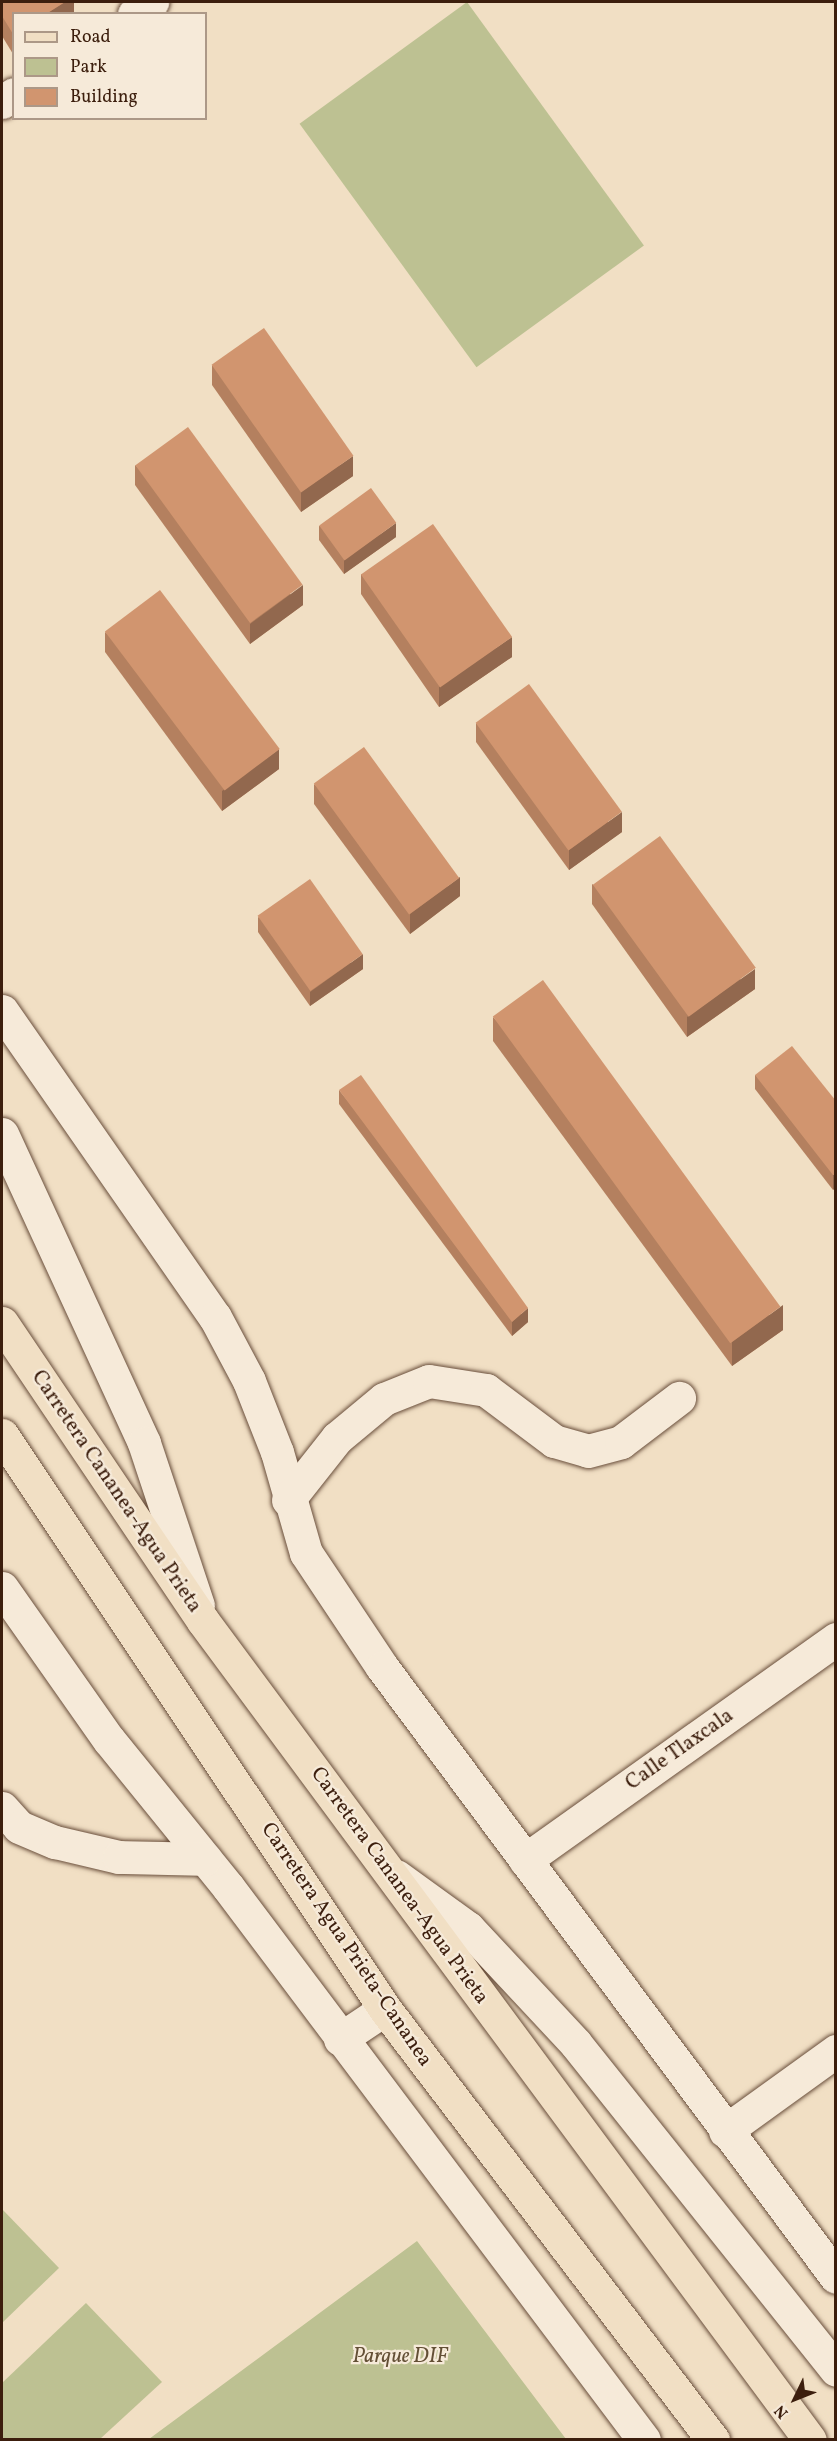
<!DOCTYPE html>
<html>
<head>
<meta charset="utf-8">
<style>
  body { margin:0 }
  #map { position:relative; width:837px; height:2441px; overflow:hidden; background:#f1dfc4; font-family:Vollkorn,serif }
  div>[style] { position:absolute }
  .green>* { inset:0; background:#bdc192; transform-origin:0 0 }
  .roads { filter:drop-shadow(0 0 2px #694e3b) drop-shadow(0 0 2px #694e3b) }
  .minor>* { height:33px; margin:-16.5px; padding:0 16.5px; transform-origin:16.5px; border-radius:16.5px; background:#f6ead9 }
  .major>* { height:33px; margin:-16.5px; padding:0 16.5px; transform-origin:16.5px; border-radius:16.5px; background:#f1dfc4 }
  .wall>* { inset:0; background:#b4805f }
  .shaded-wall>* { inset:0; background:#92684e }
  .building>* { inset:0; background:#d1956f; transform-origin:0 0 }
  span { translate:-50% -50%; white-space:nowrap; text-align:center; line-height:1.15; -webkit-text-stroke:4.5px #f6ead9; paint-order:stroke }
  .street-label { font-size:21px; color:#3c1e0d }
  .park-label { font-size:21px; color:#634f35; font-style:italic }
  .frame { position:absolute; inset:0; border:3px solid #3c1e0d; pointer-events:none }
  .legend { position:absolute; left:12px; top:12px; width:195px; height:108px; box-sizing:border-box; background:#f6ead9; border:2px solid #ac9887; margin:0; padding:8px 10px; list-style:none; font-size:18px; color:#3c1e0d }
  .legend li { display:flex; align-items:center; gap:12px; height:30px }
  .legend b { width:30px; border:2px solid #ac9887 }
  .north { position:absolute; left:765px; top:2369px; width:60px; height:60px; -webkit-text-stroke:4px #f6ead9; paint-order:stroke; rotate:227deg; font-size:16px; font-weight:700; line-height:24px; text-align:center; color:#3c1e0d }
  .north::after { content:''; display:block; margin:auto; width:21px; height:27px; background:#3c1e0d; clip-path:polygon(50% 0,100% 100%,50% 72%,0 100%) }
</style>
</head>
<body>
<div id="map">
  <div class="green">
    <div style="left:467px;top:2px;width:301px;height:207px;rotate:54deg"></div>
    <div style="clip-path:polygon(2px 2209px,59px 2268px,2px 2323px)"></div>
    <div style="clip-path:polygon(417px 2241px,566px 2439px,149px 2439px,325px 2309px)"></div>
    <div style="clip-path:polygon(86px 2303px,162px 2382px,100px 2439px,2px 2439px,2px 2383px)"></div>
  </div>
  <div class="roads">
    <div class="minor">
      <div style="left:134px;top:14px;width:22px;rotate:-34deg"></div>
      <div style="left:2px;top:102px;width:14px;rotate:-34deg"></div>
      <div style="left:2px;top:1011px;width:373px;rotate:55.2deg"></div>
      <div style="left:215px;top:1317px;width:72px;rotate:62deg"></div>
      <div style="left:249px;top:1381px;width:76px;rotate:68.5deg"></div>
      <div style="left:277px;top:1452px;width:105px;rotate:74deg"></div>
      <div style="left:306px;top:1553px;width:137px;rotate:56.3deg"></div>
      <div style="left:382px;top:1667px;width:760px;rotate:53.34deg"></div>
      <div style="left:2px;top:1134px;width:340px;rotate:65.3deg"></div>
      <div style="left:144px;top:1443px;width:171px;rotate:71.6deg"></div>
      <div style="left:288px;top:1500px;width:79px;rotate:-51.7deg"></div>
      <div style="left:337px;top:1438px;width:61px;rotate:-39.7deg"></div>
      <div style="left:384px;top:1399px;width:48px;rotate:-21.8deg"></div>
      <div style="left:429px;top:1381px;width:58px;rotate:9deg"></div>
      <div style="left:486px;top:1390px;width:85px;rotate:36.9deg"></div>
      <div style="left:554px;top:1441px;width:35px;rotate:16deg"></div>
      <div style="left:588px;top:1451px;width:34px;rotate:-15deg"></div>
      <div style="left:621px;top:1442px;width:73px;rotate:-37.2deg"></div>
      <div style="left:2px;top:1588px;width:186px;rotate:54.9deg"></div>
      <div style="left:109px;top:1740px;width:189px;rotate:51deg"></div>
      <div style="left:228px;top:1887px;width:692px;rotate:53.05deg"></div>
      <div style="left:2px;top:1808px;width:25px;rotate:48deg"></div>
      <div style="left:19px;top:1827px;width:39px;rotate:23deg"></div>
      <div style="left:55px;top:1842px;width:66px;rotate:13.2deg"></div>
      <div style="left:119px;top:1857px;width:86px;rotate:1.3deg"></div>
      <div style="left:525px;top:1860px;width:382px;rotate:-35.4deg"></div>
      <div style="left:396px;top:1876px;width:89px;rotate:35.8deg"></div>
      <div style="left:468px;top:1928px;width:158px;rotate:47deg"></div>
      <div style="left:576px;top:2044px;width:417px;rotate:51.4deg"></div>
      <div style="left:340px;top:2039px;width:54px;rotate:-33.7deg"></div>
      <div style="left:725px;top:2131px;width:137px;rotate:-35.8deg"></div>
    </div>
    <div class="major">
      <div style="left:2px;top:1323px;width:359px;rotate:56deg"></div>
      <div style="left:203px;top:1621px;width:1019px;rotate:53.46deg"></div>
      <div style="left:2px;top:1435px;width:690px;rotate:56.29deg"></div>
      <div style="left:385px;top:2009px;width:542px;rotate:52.73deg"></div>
    </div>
  </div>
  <div class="wall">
    <div style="clip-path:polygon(2px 2px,74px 2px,74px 14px,13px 54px,2px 36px)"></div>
    <div style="clip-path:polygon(212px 365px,353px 476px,301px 512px,212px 385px)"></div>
    <div style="clip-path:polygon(135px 465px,303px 605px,250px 644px,135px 485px)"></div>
    <div style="clip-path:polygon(319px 526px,396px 537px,344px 574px,319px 540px)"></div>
    <div style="clip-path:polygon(361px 574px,512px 657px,439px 707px,361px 594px)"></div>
    <div style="clip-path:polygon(105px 632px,279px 769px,222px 811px,105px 652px)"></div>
    <div style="clip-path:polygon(476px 723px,622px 832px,569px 870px,476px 742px)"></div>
    <div style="clip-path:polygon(314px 784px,460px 896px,410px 934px,314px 804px)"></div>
    <div style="clip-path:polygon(592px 884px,755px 989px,687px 1037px,592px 904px)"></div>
    <div style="clip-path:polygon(258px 917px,363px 969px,310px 1006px,258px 932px)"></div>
    <div style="clip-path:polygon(493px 1017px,783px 1330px,732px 1366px,493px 1041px)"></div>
    <div style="clip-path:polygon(755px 1075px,836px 1101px,833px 1190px,755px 1089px)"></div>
    <div style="clip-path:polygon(339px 1090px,528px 1322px,512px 1336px,339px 1104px)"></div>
  </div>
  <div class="shaded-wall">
    <div style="clip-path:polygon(65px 2px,74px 2px,74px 14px,46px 14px)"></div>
    <div style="clip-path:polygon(353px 456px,353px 476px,301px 512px,301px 492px)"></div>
    <div style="clip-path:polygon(396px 523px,396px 537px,344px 574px,344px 560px)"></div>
    <div style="clip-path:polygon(303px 585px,303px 605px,250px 644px,250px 624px)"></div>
    <div style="clip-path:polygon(512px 637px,512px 657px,439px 707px,439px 687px)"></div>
    <div style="clip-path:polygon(279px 749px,279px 769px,222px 811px,222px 791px)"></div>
    <div style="clip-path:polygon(622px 812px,622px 832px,569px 870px,569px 850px)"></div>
    <div style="clip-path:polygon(460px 877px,460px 896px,410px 934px,410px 914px)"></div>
    <div style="clip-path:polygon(363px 954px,363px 969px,310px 1006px,310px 992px)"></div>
    <div style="clip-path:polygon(755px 969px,755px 989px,687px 1037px,687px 1017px)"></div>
    <div style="clip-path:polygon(836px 1173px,836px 1188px,833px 1190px,833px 1175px)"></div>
    <div style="clip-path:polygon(783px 1305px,783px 1330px,732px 1366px,732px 1342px)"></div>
    <div style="clip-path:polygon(528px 1308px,528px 1322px,512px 1336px,512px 1322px)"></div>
  </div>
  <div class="building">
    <div style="clip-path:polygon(2px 2px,65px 2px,46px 14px,14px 14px,13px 34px,2px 16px)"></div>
    <div style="left:264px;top:328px;width:156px;height:64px;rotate:55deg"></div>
    <div style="left:188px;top:427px;width:195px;height:65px;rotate:54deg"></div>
    <div style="left:371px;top:488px;width:43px;height:64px;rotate:54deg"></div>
    <div style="left:433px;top:524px;width:138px;height:88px;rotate:55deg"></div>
    <div style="left:160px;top:590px;width:199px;height:69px;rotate:53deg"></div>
    <div style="left:529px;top:684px;width:158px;height:66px;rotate:54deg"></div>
    <div style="left:364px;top:747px;width:162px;height:62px;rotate:54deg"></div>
    <div style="left:660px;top:836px;width:163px;height:83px;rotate:54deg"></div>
    <div style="left:310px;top:879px;width:92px;height:64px;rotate:55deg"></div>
    <div style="left:543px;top:980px;width:404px;height:62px;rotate:54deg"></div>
    <div style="clip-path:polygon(792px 1046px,836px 1101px,836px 1173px,833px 1175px,755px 1075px)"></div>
    <div style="clip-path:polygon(361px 1075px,528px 1308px,512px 1322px,339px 1090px)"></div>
  </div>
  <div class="street-label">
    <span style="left:116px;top:1492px;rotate:56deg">Carretera Cananea-Agua Prieta</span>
    <span style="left:680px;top:1750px;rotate:-35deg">Calle Tlaxcala</span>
    <span style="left:399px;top:1886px;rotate:54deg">Carretera Cananea-Agua Prieta</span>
    <span style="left:346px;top:1945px;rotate:56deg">Carretera Agua Prieta-Cananea</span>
  </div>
  <div class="park-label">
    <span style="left:400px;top:2357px">Parque DIF</span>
  </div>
  <div class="frame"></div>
  <ul class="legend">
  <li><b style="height:8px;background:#f1dfc4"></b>Road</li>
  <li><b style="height:16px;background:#bdc192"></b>Park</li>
  <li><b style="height:16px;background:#d1956f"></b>Building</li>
  </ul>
  <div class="north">N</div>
</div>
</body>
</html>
